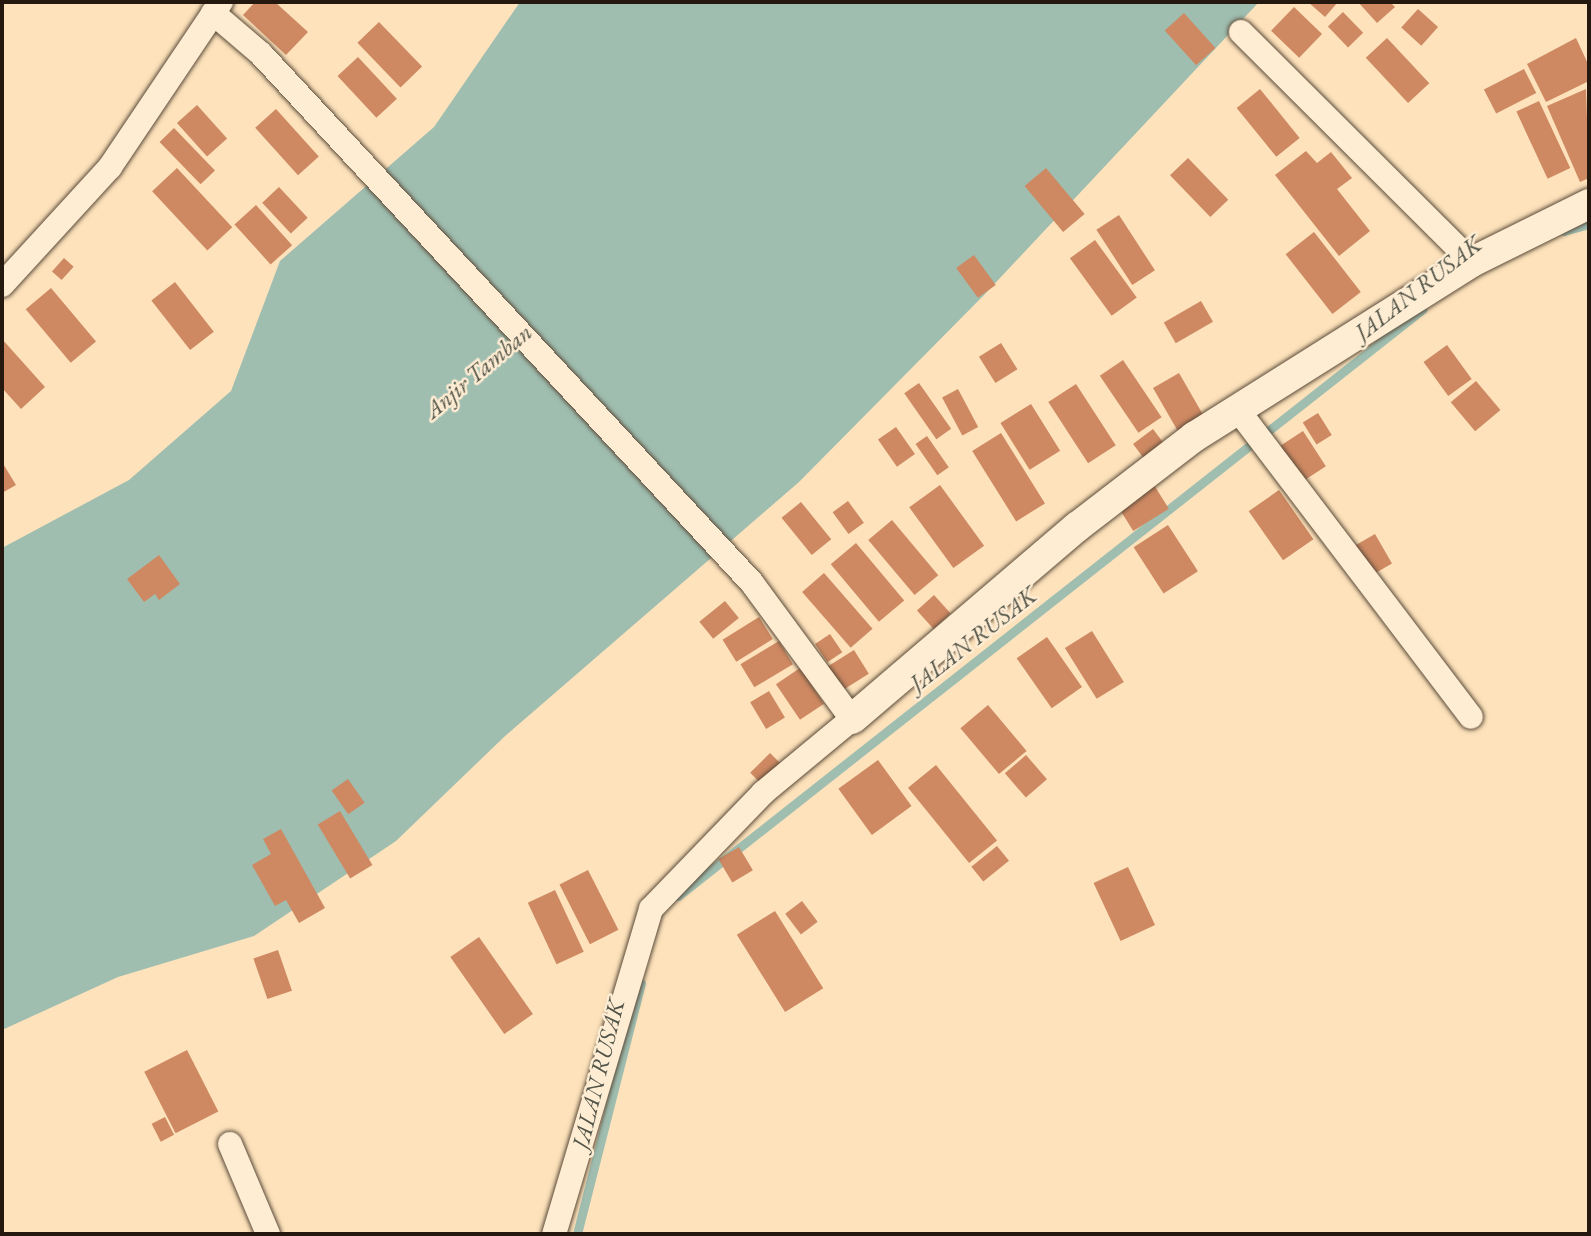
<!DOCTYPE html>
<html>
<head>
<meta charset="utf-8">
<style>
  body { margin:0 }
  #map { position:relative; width:1591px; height:1236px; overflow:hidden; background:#fde2bb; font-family:"EB Garamond",serif }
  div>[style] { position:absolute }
  .water>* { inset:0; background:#9fbeb0 }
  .stream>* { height:9px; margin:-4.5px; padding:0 4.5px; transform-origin:4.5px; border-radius:4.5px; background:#9fbeb0 }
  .building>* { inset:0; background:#ce8962; transform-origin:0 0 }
  .roads { filter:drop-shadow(0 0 2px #5b4b3a) drop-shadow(0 0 2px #5b4b3a) }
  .minor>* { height:24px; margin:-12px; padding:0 12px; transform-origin:12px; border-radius:12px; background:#feecd3 }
  .tertiary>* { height:30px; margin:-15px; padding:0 15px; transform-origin:15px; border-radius:15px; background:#feecd3 }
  span { translate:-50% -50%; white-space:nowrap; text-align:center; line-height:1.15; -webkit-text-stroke:5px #feecd3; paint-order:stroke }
  .water-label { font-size:24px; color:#505347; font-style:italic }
  .frame { position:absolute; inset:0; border:4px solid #25190f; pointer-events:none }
</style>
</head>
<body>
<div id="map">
  <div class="water">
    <div style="clip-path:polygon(520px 2px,1259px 2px,985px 294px,799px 482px,504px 737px,396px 841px,254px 936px,118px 977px,2px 1030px,2px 548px,129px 480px,231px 391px,280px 261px,434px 127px)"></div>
  </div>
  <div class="stream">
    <div style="left:1564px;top:231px;width:26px;rotate:-16deg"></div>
    <div style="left:678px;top:896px;width:948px;rotate:-38.24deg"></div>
    <div style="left:577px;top:1234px;width:259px;rotate:-75.7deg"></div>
  </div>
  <div class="building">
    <div style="clip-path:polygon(255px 2px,275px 2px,308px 32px,286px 55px,243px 15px)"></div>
    <div style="clip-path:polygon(1308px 2px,1338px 2px,1325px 17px)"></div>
    <div style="clip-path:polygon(1358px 2px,1390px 2px,1395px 7px,1377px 23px)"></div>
    <div style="left:1294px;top:7px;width:39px;height:33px;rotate:44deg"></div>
    <div style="left:1418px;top:9px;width:27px;height:25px;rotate:42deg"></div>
    <div style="left:1343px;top:12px;width:29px;height:21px;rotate:46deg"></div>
    <div style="left:1184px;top:13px;width:47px;height:26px;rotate:48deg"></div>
    <div style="left:379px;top:22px;width:62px;height:30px;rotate:46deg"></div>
    <div style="left:1387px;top:38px;width:62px;height:29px;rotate:47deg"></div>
    <div style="clip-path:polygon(1576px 38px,1589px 66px,1589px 81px,1546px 102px,1527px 64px)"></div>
    <div style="left:358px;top:57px;width:57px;height:28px;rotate:47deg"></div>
    <div style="left:1524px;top:69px;width:27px;height:45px;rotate:63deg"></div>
    <div style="left:1260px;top:89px;width:63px;height:30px;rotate:51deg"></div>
    <div style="clip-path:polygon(1586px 89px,1589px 178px,1580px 182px,1547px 106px)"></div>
    <div style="left:1539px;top:101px;width:74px;height:25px;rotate:65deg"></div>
    <div style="left:197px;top:105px;width:45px;height:27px;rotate:48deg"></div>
    <div style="left:276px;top:109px;width:64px;height:28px;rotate:48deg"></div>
    <div style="left:174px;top:128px;width:59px;height:20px;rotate:46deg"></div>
    <div style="clip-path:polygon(1306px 151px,1317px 163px,1331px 152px,1352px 178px,1337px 189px,1370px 231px,1339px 256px,1275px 175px)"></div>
    <div style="left:1188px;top:158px;width:58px;height:25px;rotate:46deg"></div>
    <div style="left:177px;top:168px;width:81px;height:34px;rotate:47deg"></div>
    <div style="left:1046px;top:168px;width:60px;height:28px;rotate:50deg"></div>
    <div style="left:279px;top:187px;width:42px;height:23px;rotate:47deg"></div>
    <div style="left:256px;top:205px;width:54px;height:29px;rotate:48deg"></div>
    <div style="left:1119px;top:215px;width:66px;height:27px;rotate:57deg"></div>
    <div style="left:1314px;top:232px;width:76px;height:36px;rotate:52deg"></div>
    <div style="left:1095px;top:240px;width:71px;height:31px;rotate:54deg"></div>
    <div style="left:974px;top:255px;width:37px;height:22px;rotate:54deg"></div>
    <div style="left:64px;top:258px;width:13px;height:18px;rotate:42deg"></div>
    <div style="left:175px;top:282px;width:63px;height:30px;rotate:52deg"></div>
    <div style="left:51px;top:288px;width:70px;height:33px;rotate:50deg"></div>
    <div style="left:1201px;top:301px;width:24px;height:43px;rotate:60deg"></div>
    <div style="clip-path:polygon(2px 339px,45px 387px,21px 409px,2px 388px)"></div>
    <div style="left:1001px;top:343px;width:31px;height:26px;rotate:58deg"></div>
    <div style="left:1447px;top:345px;width:42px;height:29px;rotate:54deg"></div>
    <div style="left:1123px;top:360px;width:69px;height:28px;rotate:56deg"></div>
    <div style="left:1179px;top:373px;width:53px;height:30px;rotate:60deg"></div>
    <div style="left:1476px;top:381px;width:38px;height:33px;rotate:50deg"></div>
    <div style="left:919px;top:383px;width:56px;height:18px;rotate:55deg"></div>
    <div style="left:1076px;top:384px;width:73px;height:33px;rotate:57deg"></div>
    <div style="left:958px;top:389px;width:43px;height:18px;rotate:62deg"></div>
    <div style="left:1031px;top:404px;width:55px;height:36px;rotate:58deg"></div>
    <div style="left:1318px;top:413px;width:26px;height:18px;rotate:58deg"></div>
    <div style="left:896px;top:427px;width:33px;height:22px;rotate:55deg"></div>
    <div style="left:1153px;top:429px;width:25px;height:25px;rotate:53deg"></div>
    <div style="left:1303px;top:431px;width:42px;height:27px;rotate:57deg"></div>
    <div style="left:1001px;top:433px;width:83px;height:34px;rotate:58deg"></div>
    <div style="left:927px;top:436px;width:38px;height:14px;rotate:55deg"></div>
    <div style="clip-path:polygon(2px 462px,16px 485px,2px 493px)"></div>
    <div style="left:940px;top:485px;width:75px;height:38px;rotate:54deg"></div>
    <div style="left:1154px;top:485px;width:28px;height:42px;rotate:58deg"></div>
    <div style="left:1279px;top:490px;width:60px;height:37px;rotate:55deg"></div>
    <div style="left:848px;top:501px;width:27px;height:19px;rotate:54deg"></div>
    <div style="left:801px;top:502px;width:48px;height:25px;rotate:51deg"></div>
    <div style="left:892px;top:520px;width:72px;height:31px;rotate:50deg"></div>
    <div style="left:1168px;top:525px;width:55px;height:41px;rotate:57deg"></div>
    <div style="left:1375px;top:534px;width:34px;height:23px;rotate:60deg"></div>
    <div style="left:856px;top:543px;width:75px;height:33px;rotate:50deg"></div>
    <div style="clip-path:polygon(159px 555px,180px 584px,159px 600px,155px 594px,144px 602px,127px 579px)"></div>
    <div style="left:824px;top:573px;width:74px;height:29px;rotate:49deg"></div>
    <div style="left:934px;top:595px;width:25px;height:23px;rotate:48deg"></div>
    <div style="left:725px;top:601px;width:22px;height:33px;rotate:51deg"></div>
    <div style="left:759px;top:617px;width:26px;height:43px;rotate:58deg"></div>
    <div style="left:1092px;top:631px;width:60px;height:32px;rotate:58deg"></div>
    <div style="left:830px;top:634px;width:22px;height:18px;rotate:56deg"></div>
    <div style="left:1047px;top:637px;width:61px;height:37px;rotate:55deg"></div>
    <div style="left:779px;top:641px;width:27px;height:45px;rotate:59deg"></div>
    <div style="left:854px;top:650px;width:28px;height:32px;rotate:58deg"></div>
    <div style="left:800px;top:668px;width:43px;height:29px;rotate:56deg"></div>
    <div style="left:769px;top:691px;width:31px;height:22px;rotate:59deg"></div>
    <div style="left:988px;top:705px;width:60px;height:36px;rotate:50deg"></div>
    <div style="left:770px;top:753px;width:20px;height:28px;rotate:45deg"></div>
    <div style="left:1026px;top:755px;width:32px;height:28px;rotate:49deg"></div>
    <div style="left:878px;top:760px;width:57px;height:49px;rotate:54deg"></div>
    <div style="left:936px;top:765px;width:97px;height:36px;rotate:51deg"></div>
    <div style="left:348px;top:779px;width:29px;height:20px;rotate:55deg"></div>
    <div style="left:340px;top:811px;width:63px;height:26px;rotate:59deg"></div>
    <div style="clip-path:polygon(281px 829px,325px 908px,299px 923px,286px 900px,275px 906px,252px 865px,271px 854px,263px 839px)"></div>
    <div style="left:997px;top:846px;width:19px;height:33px;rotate:51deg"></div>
    <div style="left:739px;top:847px;width:27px;height:24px;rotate:59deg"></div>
    <div style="left:1128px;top:867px;width:64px;height:38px;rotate:65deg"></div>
    <div style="left:588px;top:870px;width:67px;height:32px;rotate:63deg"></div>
    <div style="left:555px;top:890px;width:68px;height:30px;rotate:65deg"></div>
    <div style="left:802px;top:901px;width:26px;height:21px;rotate:53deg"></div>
    <div style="left:775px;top:911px;width:91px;height:45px;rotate:58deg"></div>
    <div style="left:479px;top:937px;width:94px;height:35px;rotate:55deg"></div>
    <div style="left:278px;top:950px;width:43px;height:26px;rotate:71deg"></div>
    <div style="left:187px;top:1050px;width:69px;height:48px;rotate:63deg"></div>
    <div style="left:165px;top:1117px;width:20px;height:15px;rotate:63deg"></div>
  </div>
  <div class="roads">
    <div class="minor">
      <div style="left:213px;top:13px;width:63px;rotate:40.5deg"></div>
      <div style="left:261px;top:54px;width:722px;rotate:47.13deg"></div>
      <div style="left:752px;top:583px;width:169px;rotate:53.7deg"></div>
      <div style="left:852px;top:719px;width:116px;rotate:140.3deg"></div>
      <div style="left:763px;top:793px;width:161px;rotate:134deg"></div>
      <div style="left:651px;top:909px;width:339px;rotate:106.6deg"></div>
      <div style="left:1241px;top:32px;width:326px;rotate:44.9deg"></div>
      <div style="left:2px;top:285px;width:160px;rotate:-47.5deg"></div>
      <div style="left:110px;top:167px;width:199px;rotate:-56.1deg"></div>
      <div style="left:1238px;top:410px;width:385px;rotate:52.8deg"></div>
      <div style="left:230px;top:1144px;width:98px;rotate:67.1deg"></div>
    </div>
    <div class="tertiary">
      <div style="left:852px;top:719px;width:296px;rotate:-40.5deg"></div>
      <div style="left:1077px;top:527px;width:148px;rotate:-37.6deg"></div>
      <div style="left:1194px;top:437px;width:328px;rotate:-32.2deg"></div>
      <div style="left:1472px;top:262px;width:131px;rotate:-26.4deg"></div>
    </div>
  </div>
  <div class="water-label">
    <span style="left:1418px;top:288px;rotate:-38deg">JALAN RUSAK</span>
    <span style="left:478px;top:371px;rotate:-40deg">Anjir Tamban</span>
    <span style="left:973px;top:639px;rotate:-38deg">JALAN RUSAK</span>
    <span style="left:598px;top:1074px;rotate:-76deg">JALAN RUSAK</span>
  </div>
  <div class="frame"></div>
</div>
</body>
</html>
